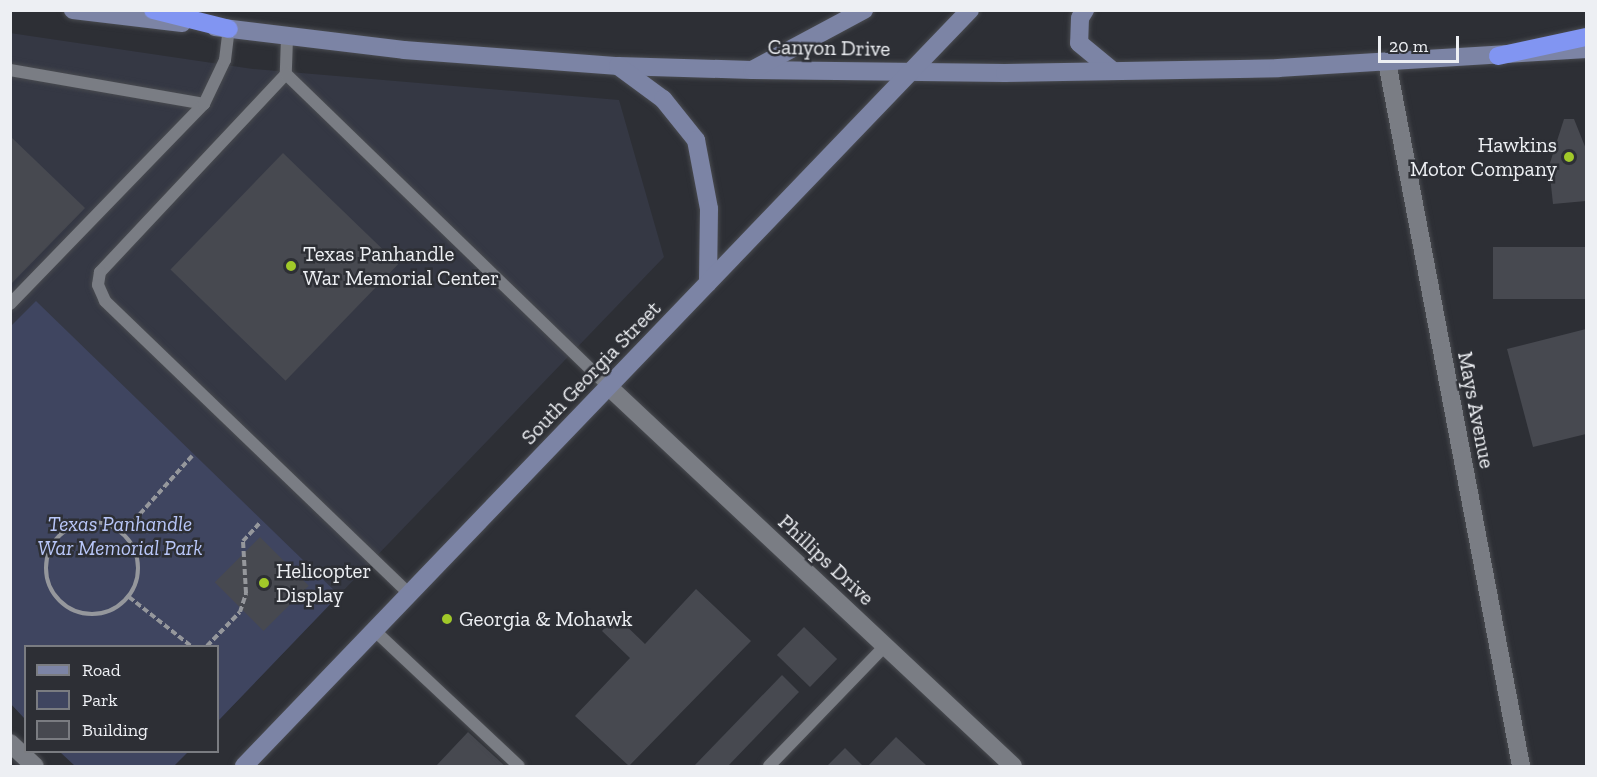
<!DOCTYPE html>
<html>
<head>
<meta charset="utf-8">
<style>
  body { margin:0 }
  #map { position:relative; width:1597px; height:777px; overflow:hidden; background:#2d2f35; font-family:"Zilla Slab",serif }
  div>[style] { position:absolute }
  .built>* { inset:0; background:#353844 }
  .green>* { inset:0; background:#3f4560 }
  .building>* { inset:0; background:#474950; transform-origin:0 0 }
  .path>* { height:4px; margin-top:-2px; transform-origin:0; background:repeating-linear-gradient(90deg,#95979c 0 6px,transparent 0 9px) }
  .path>.ring { margin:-2px; padding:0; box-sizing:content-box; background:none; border:4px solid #95979c; border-radius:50% }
  .roads { filter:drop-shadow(0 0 2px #494b50) drop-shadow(0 0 2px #494b50) }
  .service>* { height:12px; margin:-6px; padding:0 6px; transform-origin:6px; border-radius:6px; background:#7a7d84 }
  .minor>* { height:18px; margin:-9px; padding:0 9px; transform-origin:9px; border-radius:9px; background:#7a7d84 }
  .tertiary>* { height:18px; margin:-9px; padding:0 9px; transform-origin:9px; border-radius:9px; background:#7a7d84 }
  .secondary>* { height:18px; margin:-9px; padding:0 9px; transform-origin:9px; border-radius:9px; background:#7c84a5 }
  .motorway>* { height:18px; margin:-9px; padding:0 9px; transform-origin:9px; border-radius:9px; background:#8195f2 }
  .dots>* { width:16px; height:16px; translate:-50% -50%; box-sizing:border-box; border:3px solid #2d2f35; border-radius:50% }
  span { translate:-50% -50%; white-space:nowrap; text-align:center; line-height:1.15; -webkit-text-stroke:5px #2d2f35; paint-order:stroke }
  .street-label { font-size:21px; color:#edeff3 }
  .poi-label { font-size:21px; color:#edeff3 }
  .right { translate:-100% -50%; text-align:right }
  .left { translate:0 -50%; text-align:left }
  .park-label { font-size:21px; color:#b9c7f9; font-style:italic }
  .frame { position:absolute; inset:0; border:12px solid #edeff3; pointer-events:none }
  .legend { position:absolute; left:24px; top:645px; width:195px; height:108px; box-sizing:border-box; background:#2d2f35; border:2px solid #7a7c81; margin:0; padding:8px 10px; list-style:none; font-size:18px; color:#edeff3 }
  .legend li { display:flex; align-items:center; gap:12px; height:30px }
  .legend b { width:30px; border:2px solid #7a7c81 }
  .scale { position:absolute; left:1378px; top:36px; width:81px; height:27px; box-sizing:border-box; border:3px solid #edeff3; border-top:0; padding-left:8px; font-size:18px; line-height:21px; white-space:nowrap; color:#edeff3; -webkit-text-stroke:4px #2d2f35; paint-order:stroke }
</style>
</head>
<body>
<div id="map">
  <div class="built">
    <div style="clip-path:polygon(10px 33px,253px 69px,619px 100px,664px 257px,218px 721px,218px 646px,26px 646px,25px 719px,11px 704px)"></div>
  </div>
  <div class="green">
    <div style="clip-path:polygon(36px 301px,339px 595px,218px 721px,218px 646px,26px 646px,25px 719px,11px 704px,10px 327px)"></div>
    <div style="clip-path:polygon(60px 752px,188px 752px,174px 766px,75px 766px)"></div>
  </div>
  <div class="building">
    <div style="clip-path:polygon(1564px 119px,1574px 119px,1586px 149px,1586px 201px,1553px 204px,1549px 166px)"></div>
    <div style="clip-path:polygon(10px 136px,85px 208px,10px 285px)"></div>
    <div style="left:283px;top:153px;width:160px;height:162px;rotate:44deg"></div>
    <div style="left:1586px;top:247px;width:52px;height:93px;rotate:90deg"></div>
    <div style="clip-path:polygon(1586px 329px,1586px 434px,1533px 447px,1507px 349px)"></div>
    <div style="left:260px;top:537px;width:69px;height:64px;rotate:45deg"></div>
    <div style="clip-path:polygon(696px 589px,751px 641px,629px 766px,575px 716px,630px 658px,602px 631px,616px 616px,645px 644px)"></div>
    <div style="left:804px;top:627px;width:46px;height:39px;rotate:44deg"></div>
    <div style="clip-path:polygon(782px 675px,799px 692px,728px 766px,694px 766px)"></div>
    <div style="clip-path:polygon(468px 732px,505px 766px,436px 766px)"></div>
    <div style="clip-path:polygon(896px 737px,927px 766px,868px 766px)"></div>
    <div style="clip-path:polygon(845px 748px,863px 766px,827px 766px)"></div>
  </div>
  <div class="path">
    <div class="ring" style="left:46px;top:522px;width:88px;height:88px"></div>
    <div style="left:122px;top:534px;width:105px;rotate:-48.1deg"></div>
    <div style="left:129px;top:597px;width:79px;rotate:38.3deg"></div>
    <div style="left:207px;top:646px;width:47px;rotate:-45.9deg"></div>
    <div style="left:240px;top:612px;width:20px;rotate:-72deg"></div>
    <div style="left:246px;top:593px;width:52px;rotate:-93.3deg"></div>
    <div style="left:243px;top:541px;width:26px;rotate:-47deg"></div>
  </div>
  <div class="roads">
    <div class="service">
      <div style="left:287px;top:38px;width:36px;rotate:92deg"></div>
      <div style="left:286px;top:74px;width:272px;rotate:133.2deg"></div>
      <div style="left:100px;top:272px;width:13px;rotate:99deg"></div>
      <div style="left:98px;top:285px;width:17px;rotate:66deg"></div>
      <div style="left:105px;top:301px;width:423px;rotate:43.9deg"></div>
      <div style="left:10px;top:70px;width:197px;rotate:9.9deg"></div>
      <div style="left:286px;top:74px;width:450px;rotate:44.1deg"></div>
      <div style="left:10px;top:304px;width:279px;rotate:-45.9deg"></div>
      <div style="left:204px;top:104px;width:49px;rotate:-64.5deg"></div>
      <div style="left:225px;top:60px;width:31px;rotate:-83deg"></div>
      <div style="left:375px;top:631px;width:197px;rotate:43.2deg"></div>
      <div style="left:769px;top:766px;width:167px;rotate:-46deg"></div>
    </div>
    <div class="minor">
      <div style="left:609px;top:387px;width:554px;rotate:43.17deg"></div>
      <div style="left:10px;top:743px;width:34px;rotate:43deg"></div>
    </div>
    <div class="tertiary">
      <div style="left:1387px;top:62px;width:717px;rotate:79.22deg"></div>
    </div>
    <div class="secondary">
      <div style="left:73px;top:10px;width:110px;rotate:6.8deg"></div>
      <div style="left:1085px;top:10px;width:9px;rotate:122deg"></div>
      <div style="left:1080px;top:18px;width:25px;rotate:92deg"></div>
      <div style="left:1079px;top:43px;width:44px;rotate:39.5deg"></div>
      <div style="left:215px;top:27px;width:190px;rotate:6.9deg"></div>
      <div style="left:404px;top:50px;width:215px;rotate:4.3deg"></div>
      <div style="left:618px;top:66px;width:134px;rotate:1.7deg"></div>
      <div style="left:752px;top:70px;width:253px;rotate:0.7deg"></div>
      <div style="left:1005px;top:73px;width:273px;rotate:-1deg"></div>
      <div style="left:1278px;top:68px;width:309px;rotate:-3.5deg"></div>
      <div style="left:618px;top:66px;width:56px;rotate:36.3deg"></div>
      <div style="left:663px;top:99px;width:53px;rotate:51.2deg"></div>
      <div style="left:696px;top:140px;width:70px;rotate:79.3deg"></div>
      <div style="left:709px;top:209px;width:74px;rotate:90.8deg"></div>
      <div style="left:754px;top:69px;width:125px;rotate:-28.2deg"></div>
      <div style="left:244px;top:766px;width:1048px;rotate:-46.16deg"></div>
    </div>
    <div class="motorway">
      <div style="left:153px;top:10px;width:78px;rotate:14deg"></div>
      <div style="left:1498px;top:56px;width:90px;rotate:-12.2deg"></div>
    </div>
  </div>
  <div class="dots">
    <div style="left:1569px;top:157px;background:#a1c929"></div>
    <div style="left:291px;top:266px;background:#a1c929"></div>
    <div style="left:264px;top:583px;background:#a1c929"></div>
    <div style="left:447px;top:619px;background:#a1c929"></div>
  </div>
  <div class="street-label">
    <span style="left:829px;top:48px;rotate:1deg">Canyon Drive</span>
    <span style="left:591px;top:373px;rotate:-46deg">South Georgia Street</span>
    <span style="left:1476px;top:410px;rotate:79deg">Mays Avenue</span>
    <span style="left:826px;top:560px;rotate:43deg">Phillips Drive</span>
  </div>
  <div class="poi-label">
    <span class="right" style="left:1557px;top:157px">Hawkins<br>Motor Company</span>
    <span class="left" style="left:303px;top:266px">Texas Panhandle<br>War Memorial Center</span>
    <span class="left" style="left:276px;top:583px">Helicopter<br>Display</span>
    <span class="left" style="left:459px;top:619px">Georgia &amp; Mohawk</span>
  </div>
  <div class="park-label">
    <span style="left:120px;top:536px">Texas Panhandle<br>War Memorial Park</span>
  </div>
  <div class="frame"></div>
  <ul class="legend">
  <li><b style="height:8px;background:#7c84a5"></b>Road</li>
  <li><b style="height:16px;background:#3f4560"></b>Park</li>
  <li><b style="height:16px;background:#474950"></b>Building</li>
  </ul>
  <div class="scale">20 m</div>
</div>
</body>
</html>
